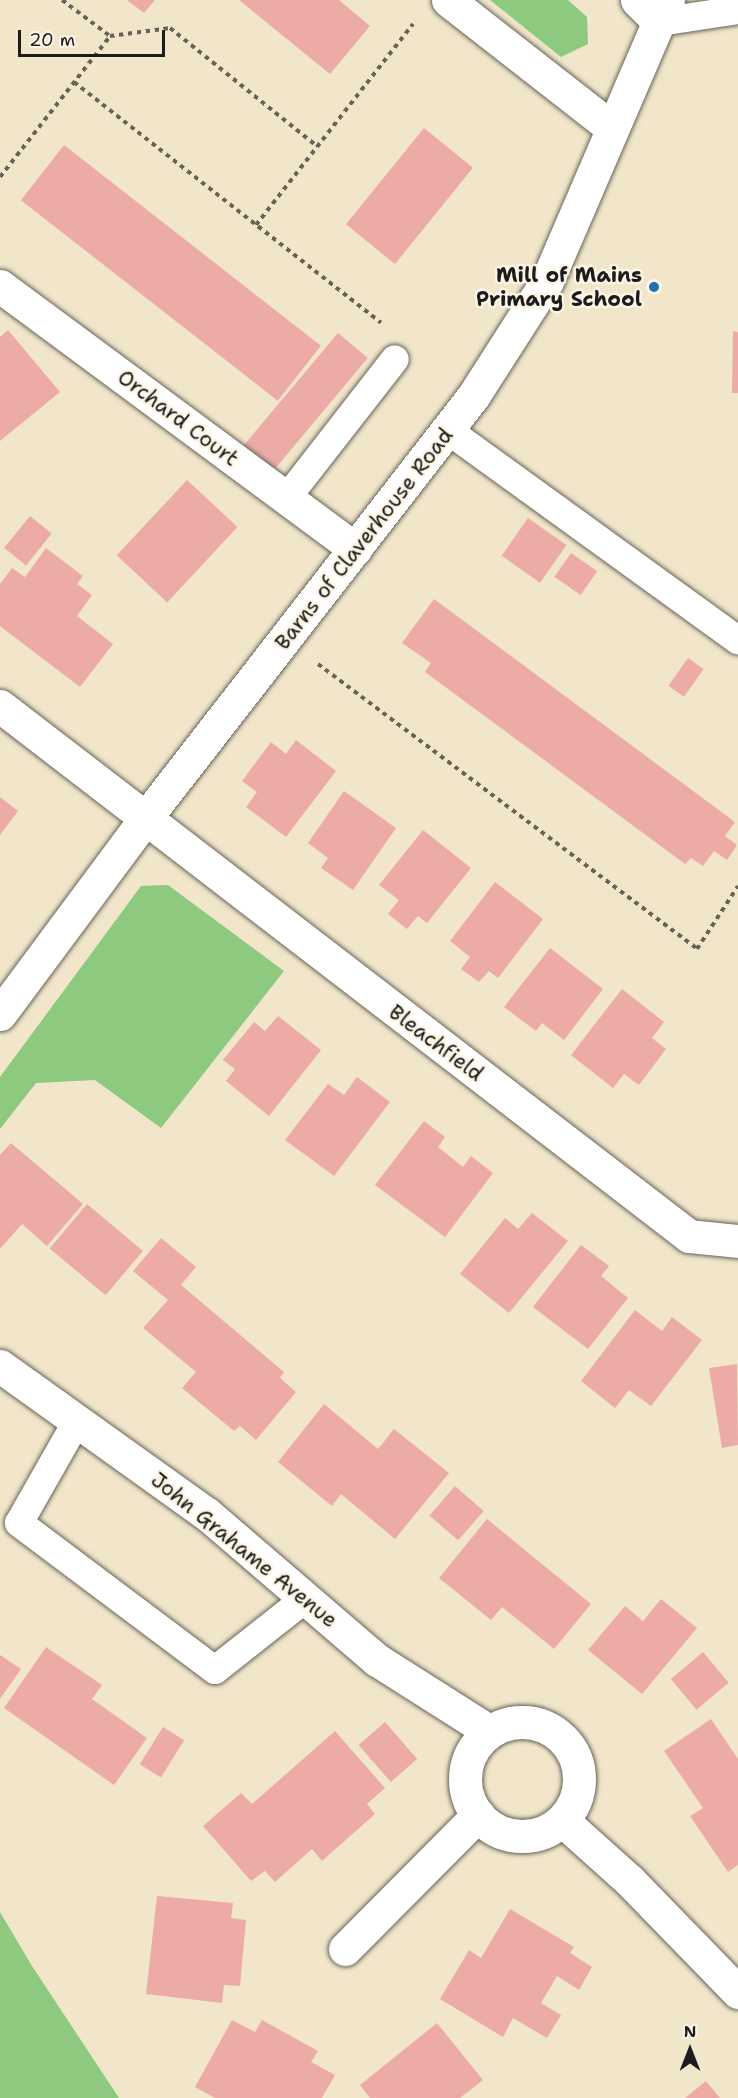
<!DOCTYPE html>
<html>
<head>
<meta charset="utf-8">
<style>
  body { margin:0 }
  #map { position:relative; width:738px; height:2098px; overflow:hidden; background:#f1e6ca; font-family:"Shantell Sans",sans-serif }
  div>[style] { position:absolute }
  .green>* { inset:0; background:#8dc97e }
  .building>* { inset:0; background:#edaba8; transform-origin:0 0 }
  .path>* { height:4px; margin-top:-2px; transform-origin:0; background:repeating-linear-gradient(90deg,#676359 0 4.5px,transparent 0 9px) }
  .roads { filter:drop-shadow(0 0 2px #676359) drop-shadow(0 0 2px #676359) }
  .service>* { height:28px; margin:-14px; padding:0 14px; transform-origin:14px; border-radius:14px; background:#fff }
  .minor>* { height:33px; margin:-16.5px; padding:0 16.5px; transform-origin:16.5px; border-radius:16.5px; background:#fff }
  .minor>.ring { margin:-16.5px; padding:0; box-sizing:content-box; background:none; border:33px solid #fff; border-radius:50% }
  .dots>* { width:16px; height:16px; translate:-50% -50%; box-sizing:border-box; border:3px solid #fcf5e5; border-radius:50% }
  span { translate:-50% -50%; white-space:nowrap; text-align:center; line-height:1.15; -webkit-text-stroke:5px #fcf5e5; paint-order:stroke }
  .poi-label { font-size:21px; color:#1c1c1c; font-weight:700 }
  .right { translate:-100% -50%; text-align:right }
  .street-label { font-size:21px; color:#1c1c1c }
  .north { position:absolute; left:660px; top:2020px; width:60px; height:60px; -webkit-text-stroke:4px #fcf5e5; paint-order:stroke; rotate:0deg; font-size:16px; font-weight:700; line-height:24px; text-align:center; color:#1c1c1c }
  .north::after { content:''; display:block; margin:auto; width:21px; height:27px; background:#1c1c1c; clip-path:polygon(50% 0,100% 100%,50% 72%,0 100%) }
  .scale { position:absolute; left:18px; top:30px; width:147px; height:27px; box-sizing:border-box; border:3px solid #1c1c1c; border-top:0; padding-left:8px; font-size:18px; line-height:21px; white-space:nowrap; color:#1c1c1c; -webkit-text-stroke:4px #fcf5e5; paint-order:stroke }
</style>
</head>
<body>
<div id="map">
  <div class="green">
    <div style="clip-path:polygon(490px 0,568px 0,587px 17px,588px 44px,561px 57px)"></div>
    <div style="clip-path:polygon(168px 885px,284px 971px,161px 1128px,95px 1080px,36px 1083px,0 1129px,0 1077px,141px 886px)"></div>
    <div style="clip-path:polygon(0 1912px,32px 1966px,119px 2098px,0 2098px)"></div>
  </div>
  <div class="building">
    <div style="clip-path:polygon(127px 0,155px 0,144px 13px)"></div>
    <div style="clip-path:polygon(239px 0,339px 0,370px 26px,330px 74px)"></div>
    <div style="left:424px;top:128px;width:63px;height:124px;rotate:39deg"></div>
    <div style="left:64px;top:145px;width:326px;height:70px;rotate:38deg"></div>
    <div style="clip-path:polygon(8px 330px,60px 392px,0 441px,0 337px)"></div>
    <div style="clip-path:polygon(733px 331px,738px 332px,738px 393px,732px 393px)"></div>
    <div style="left:338px;top:333px;width:39px;height:150px;rotate:40deg"></div>
    <div style="left:187px;top:480px;width:69px;height:103px;rotate:43deg"></div>
    <div style="left:30px;top:516px;width:28px;height:41px;rotate:39deg"></div>
    <div style="left:528px;top:518px;width:47px;height:46px;rotate:35deg"></div>
    <div style="clip-path:polygon(46px 548px,83px 576px,77px 584px,92px 595px,77px 616px,113px 644px,80px 687px,0 626px,0 584px,12px 568px,25px 577px)"></div>
    <div style="left:571px;top:553px;width:32px;height:29px;rotate:35deg"></div>
    <div style="clip-path:polygon(434px 599px,735px 822px,725px 836px,737px 845px,727px 860px,714px 851px,703px 866px,691px 858px,685px 864px,425px 672px,431px 663px,402px 643px)"></div>
    <div style="left:688px;top:658px;width:19px;height:34px;rotate:35deg"></div>
    <div style="clip-path:polygon(296px 740px,336px 771px,286px 837px,246px 807px,257px 792px,242px 781px,271px 742px,286px 754px)"></div>
    <div style="clip-path:polygon(344px 791px,396px 828px,353px 890px,321px 868px,328px 858px,308px 843px)"></div>
    <div style="clip-path:polygon(0 797px,18px 811px,0 835px)"></div>
    <div style="clip-path:polygon(423px 830px,471px 868px,427px 923px,418px 916px,407px 929px,388px 914px,399px 900px,379px 885px)"></div>
    <div style="clip-path:polygon(495px 882px,543px 919px,498px 978px,489px 971px,479px 982px,461px 969px,470px 957px,450px 941px)"></div>
    <div style="clip-path:polygon(550px 948px,603px 989px,564px 1040px,542px 1023px,536px 1031px,504px 1007px)"></div>
    <div style="clip-path:polygon(622px 989px,664px 1022px,652px 1038px,666px 1049px,639px 1085px,624px 1074px,613px 1088px,571px 1055px)"></div>
    <div style="clip-path:polygon(278px 1016px,321px 1050px,269px 1116px,226px 1081px,235px 1069px,223px 1060px,254px 1022px,265px 1031px)"></div>
    <div style="clip-path:polygon(357px 1077px,390px 1102px,334px 1176px,285px 1140px,328px 1084px,344px 1095px)"></div>
    <div style="clip-path:polygon(424px 1121px,445px 1137px,438px 1147px,463px 1167px,471px 1156px,493px 1173px,445px 1237px,375px 1185px)"></div>
    <div style="clip-path:polygon(11px 1143px,83px 1204px,47px 1246px,22px 1224px,0 1249px,0 1155px)"></div>
    <div style="left:87px;top:1204px;width:73px;height:58px;rotate:40deg"></div>
    <div style="clip-path:polygon(532px 1213px,568px 1241px,509px 1313px,460px 1274px,505px 1218px,518px 1229px)"></div>
    <div style="clip-path:polygon(161px 1238px,196px 1267px,181px 1285px,284px 1372px,280px 1378px,296px 1392px,256px 1440px,240px 1426px,234px 1431px,182px 1388px,196px 1372px,143px 1328px,168px 1300px,133px 1271px)"></div>
    <div style="clip-path:polygon(581px 1245px,609px 1266px,601px 1276px,628px 1298px,588px 1349px,533px 1307px)"></div>
    <div style="clip-path:polygon(635px 1310px,662px 1331px,672px 1317px,702px 1340px,651px 1406px,629px 1390px,615px 1408px,581px 1381px)"></div>
    <div style="clip-path:polygon(737px 1364px,738px 1445px,722px 1448px,709px 1368px)"></div>
    <div style="clip-path:polygon(324px 1404px,378px 1449px,394px 1429px,449px 1473px,395px 1539px,341px 1494px,332px 1506px,278px 1462px)"></div>
    <div style="left:455px;top:1486px;width:38px;height:39px;rotate:41deg"></div>
    <div style="clip-path:polygon(487px 1519px,591px 1604px,554px 1649px,502px 1607px,491px 1620px,439px 1578px)"></div>
    <div style="clip-path:polygon(661px 1599px,697px 1628px,642px 1694px,588px 1650px,625px 1606px,643px 1621px)"></div>
    <div style="clip-path:polygon(46px 1647px,102px 1685px,92px 1699px,147px 1738px,114px 1785px,4px 1708px)"></div>
    <div style="left:703px;top:1652px;width:40px;height:42px;rotate:50deg"></div>
    <div style="clip-path:polygon(0 1655px,21px 1669px,0 1699px)"></div>
    <div style="clip-path:polygon(711px 1719px,738px 1759px,738px 1865px,728px 1872px,690px 1816px,703px 1808px,664px 1751px)"></div>
    <div style="left:385px;top:1722px;width:49px;height:35px;rotate:49deg"></div>
    <div style="left:163px;top:1727px;width:25px;height:44px;rotate:32deg"></div>
    <div style="clip-path:polygon(335px 1731px,385px 1788px,367px 1804px,375px 1814px,322px 1861px,312px 1849px,275px 1882px,265px 1871px,251px 1881px,203px 1826px,241px 1793px,252px 1804px)"></div>
    <div style="clip-path:polygon(157px 1896px,233px 1903px,231px 1918px,246px 1920px,240px 1986px,224px 1985px,222px 2003px,146px 1994px)"></div>
    <div style="clip-path:polygon(510px 1909px,574px 1947px,570px 1953px,592px 1967px,579px 1990px,557px 1976px,541px 2003px,561px 2015px,547px 2038px,513px 2018px,503px 2037px,440px 1999px,469px 1950px,481px 1958px)"></div>
    <div style="clip-path:polygon(232px 2020px,255px 2032px,262px 2020px,318px 2051px,311px 2062px,335px 2075px,322px 2098px,215px 2098px,195px 2087px)"></div>
    <div style="clip-path:polygon(437px 2023px,483px 2080px,460px 2098px,370px 2098px,360px 2085px)"></div>
    <div style="clip-path:polygon(706px 2081px,720px 2098px,685px 2098px)"></div>
  </div>
  <div class="path">
    <div style="left:62px;top:0;width:60px;rotate:36.9deg"></div>
    <div style="left:74px;top:82px;width:390px;rotate:38.1deg"></div>
    <div style="left:0;top:177px;width:179px;rotate:-52deg"></div>
    <div style="left:110px;top:36px;width:61px;rotate:-7.6deg"></div>
    <div style="left:170px;top:28px;width:189px;rotate:38.8deg"></div>
    <div style="left:256px;top:225px;width:255px;rotate:-52deg"></div>
    <div style="left:318px;top:664px;width:474px;rotate:36.9deg"></div>
    <div style="left:697px;top:949px;width:75px;rotate:-56.9deg"></div>
  </div>
  <div class="roads">
    <div class="service">
      <div style="left:659px;top:22px;width:80px;rotate:-8.6deg"></div>
      <div style="left:449px;top:431px;width:357px;rotate:35.9deg"></div>
      <div style="left:286px;top:499px;width:177px;rotate:-52.1deg"></div>
      <div style="left:77px;top:1421px;width:117px;rotate:119.6deg"></div>
      <div style="left:19px;top:1523px;width:245px;rotate:36.9deg"></div>
      <div style="left:215px;top:1670px;width:115px;rotate:-38.3deg"></div>
    </div>
    <div class="minor">
      <div style="left:448px;top:0;width:208px;rotate:38deg"></div>
      <div style="left:637px;top:0;width:31px;rotate:45deg"></div>
      <div style="left:0;top:286px;width:442px;rotate:36.5deg"></div>
      <div style="left:0;top:706px;width:869px;rotate:37.57deg"></div>
      <div style="left:689px;top:1236px;width:49px;rotate:5.8deg"></div>
      <div style="left:0;top:1014px;width:242px;rotate:-53.4deg"></div>
      <div style="left:144px;top:820px;width:538px;rotate:-52.17deg"></div>
      <div style="left:474px;top:395px;width:135px;rotate:-57.4deg"></div>
      <div style="left:547px;top:281px;width:306px;rotate:-66.7deg"></div>
      <div style="left:0;top:1366px;width:254px;rotate:35.6deg"></div>
      <div style="left:207px;top:1514px;width:224px;rotate:40.7deg"></div>
      <div style="left:377px;top:1660px;width:133px;rotate:32.4deg"></div>
      <div class="ring" style="left:465px;top:1722px;width:81px;height:81px"></div>
      <div style="left:562px;top:1820px;width:91px;rotate:41.9deg"></div>
      <div style="left:630px;top:1881px;width:155px;rotate:45.8deg"></div>
      <div style="left:345px;top:1949px;width:189px;rotate:-45.2deg"></div>
    </div>
  </div>
  <div class="dots">
    <div style="left:654px;top:287px;background:#1f6fb2"></div>
  </div>
  <div class="poi-label">
    <span class="right" style="left:642px;top:287px">Mill of Mains<br>Primary School</span>
  </div>
  <div class="street-label">
    <span style="left:178px;top:418px;rotate:37deg">Orchard Court</span>
    <span style="left:364px;top:539px;rotate:-52deg">Barns of Claverhouse Road</span>
    <span style="left:436px;top:1043px;rotate:37deg">Bleachfield</span>
    <span style="left:244px;top:1550px;rotate:39deg">John Grahame Avenue</span>
  </div>
  <div class="north">N</div>
  <div class="scale">20 m</div>
</div>
</body>
</html>
